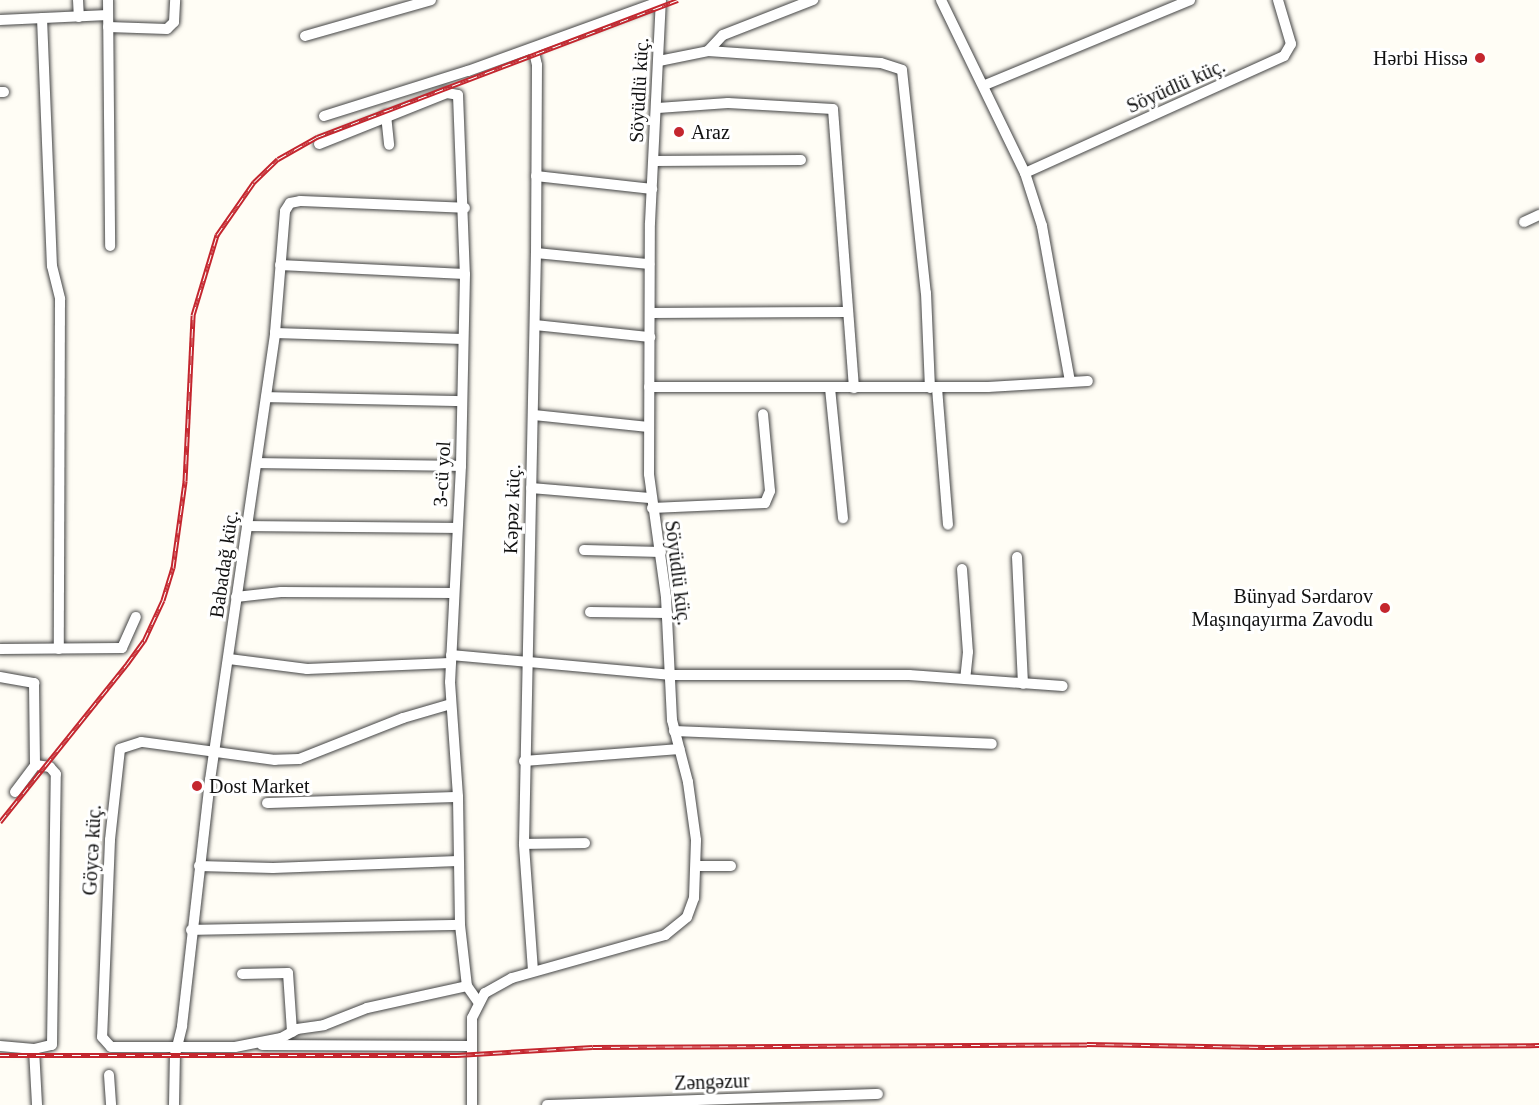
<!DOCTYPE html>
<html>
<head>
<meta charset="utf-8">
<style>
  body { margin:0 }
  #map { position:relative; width:1539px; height:1105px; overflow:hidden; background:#fffdf5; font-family:Georgia,serif }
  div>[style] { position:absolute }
  .roads { filter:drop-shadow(0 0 2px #444) drop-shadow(0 0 2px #444) }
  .minor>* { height:10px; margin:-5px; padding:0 5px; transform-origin:5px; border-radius:5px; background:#fff }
  .rail>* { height:5px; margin-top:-2.5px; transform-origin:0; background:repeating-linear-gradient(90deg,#fff 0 9px,#c4262e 0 18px); box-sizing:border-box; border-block:2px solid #c4262e }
  .dots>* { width:16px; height:16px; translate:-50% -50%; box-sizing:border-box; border:3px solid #fff; border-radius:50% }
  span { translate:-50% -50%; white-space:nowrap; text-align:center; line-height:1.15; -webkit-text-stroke:6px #fff; paint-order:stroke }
  .poi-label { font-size:20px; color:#111 }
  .right { translate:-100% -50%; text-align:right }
  .left { translate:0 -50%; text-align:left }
  .street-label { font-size:20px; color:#111 }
</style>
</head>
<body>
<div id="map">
  <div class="roads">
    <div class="minor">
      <div style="left:78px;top:0;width:17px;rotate:87deg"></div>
      <div style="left:108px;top:0;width:246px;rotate:89.5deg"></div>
      <div style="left:941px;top:0;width:192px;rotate:64.1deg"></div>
      <div style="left:1025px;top:173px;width:56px;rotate:72.2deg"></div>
      <div style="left:1042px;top:226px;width:158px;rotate:79.8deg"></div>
      <div style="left:42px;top:18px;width:248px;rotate:87.7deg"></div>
      <div style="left:52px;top:266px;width:34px;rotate:76deg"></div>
      <div style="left:60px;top:299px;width:350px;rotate:90.2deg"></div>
      <div style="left:0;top:20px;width:108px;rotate:-2.7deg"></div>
      <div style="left:108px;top:27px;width:59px;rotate:1.9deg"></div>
      <div style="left:167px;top:29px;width:10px;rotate:-45deg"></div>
      <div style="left:174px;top:22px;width:22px;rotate:-87deg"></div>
      <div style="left:305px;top:36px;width:131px;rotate:-15.9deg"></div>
      <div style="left:708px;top:51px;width:173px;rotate:4deg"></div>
      <div style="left:881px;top:63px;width:22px;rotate:18deg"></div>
      <div style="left:902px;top:70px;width:224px;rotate:83.9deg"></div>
      <div style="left:926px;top:293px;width:95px;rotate:87.6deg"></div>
      <div style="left:659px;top:61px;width:50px;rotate:-11.5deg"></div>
      <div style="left:708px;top:51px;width:22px;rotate:-47deg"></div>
      <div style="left:723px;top:35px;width:97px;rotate:-21.3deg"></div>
      <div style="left:985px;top:85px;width:222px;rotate:-22.5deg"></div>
      <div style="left:0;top:92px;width:4px"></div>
      <div style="left:658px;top:108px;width:70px;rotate:-4.1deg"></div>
      <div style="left:728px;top:103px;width:105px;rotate:3.3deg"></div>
      <div style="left:833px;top:109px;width:280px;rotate:85.7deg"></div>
      <div style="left:386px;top:115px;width:30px;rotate:84deg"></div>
      <div style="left:324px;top:116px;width:151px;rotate:-17.4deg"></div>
      <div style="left:468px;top:71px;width:205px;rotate:-19.9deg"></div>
      <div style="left:319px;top:144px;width:138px;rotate:-21.7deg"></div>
      <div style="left:447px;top:93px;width:11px;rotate:10deg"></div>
      <div style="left:458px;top:95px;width:179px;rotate:87.8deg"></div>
      <div style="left:465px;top:274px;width:192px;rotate:91.2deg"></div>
      <div style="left:461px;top:466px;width:216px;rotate:92.9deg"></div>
      <div style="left:450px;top:682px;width:115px;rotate:86deg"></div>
      <div style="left:458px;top:797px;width:128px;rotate:89.1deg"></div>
      <div style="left:460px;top:925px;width:61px;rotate:83.5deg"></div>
      <div style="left:467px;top:986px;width:19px;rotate:55deg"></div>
      <div style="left:654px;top:161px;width:147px;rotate:-0.4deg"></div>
      <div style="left:1025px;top:173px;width:284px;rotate:-24.3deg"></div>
      <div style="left:1284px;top:56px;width:14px;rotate:-60deg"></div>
      <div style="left:1291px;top:44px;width:46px;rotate:-106.5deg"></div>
      <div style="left:536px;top:176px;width:117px;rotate:6.4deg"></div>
      <div style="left:1524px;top:222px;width:17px;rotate:-25deg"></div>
      <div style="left:536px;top:253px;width:114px;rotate:5.6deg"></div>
      <div style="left:280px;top:265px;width:185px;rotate:2.8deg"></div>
      <div style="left:650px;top:313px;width:197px;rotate:-0.3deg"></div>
      <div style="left:535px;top:325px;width:116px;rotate:6deg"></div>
      <div style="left:275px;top:333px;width:188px;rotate:1.8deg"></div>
      <div style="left:649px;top:387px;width:339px"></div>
      <div style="left:988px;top:387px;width:100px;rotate:-3.4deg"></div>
      <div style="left:830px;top:388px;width:131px;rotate:84.3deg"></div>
      <div style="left:937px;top:388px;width:137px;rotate:85.4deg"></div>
      <div style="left:266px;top:397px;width:196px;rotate:1.2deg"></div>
      <div style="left:534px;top:415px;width:115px;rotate:6deg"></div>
      <div style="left:258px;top:463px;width:203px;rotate:0.8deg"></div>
      <div style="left:531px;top:488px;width:119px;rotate:4.8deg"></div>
      <div style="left:652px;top:508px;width:113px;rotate:-2.5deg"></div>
      <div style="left:765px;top:503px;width:13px;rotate:-67deg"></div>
      <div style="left:770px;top:491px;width:77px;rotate:-95.2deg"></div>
      <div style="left:247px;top:526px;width:210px;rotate:0.5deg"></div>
      <div style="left:584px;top:550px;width:77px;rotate:1.5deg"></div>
      <div style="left:1017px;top:557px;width:127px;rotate:87.3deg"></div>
      <div style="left:962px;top:569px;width:83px;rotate:85.9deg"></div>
      <div style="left:968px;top:652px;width:27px;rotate:96deg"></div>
      <div style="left:236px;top:597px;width:45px;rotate:-6.3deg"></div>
      <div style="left:281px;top:592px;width:173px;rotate:0.3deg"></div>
      <div style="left:590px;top:612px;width:77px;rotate:0.7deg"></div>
      <div style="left:0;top:649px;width:122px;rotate:-0.5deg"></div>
      <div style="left:122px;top:648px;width:34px;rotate:-66deg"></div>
      <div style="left:451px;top:655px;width:219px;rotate:5.2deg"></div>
      <div style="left:669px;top:675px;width:240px"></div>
      <div style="left:909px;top:675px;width:154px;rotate:4.1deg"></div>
      <div style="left:229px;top:659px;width:79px;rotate:7.3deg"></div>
      <div style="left:307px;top:669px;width:143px;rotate:-2.4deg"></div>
      <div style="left:0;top:677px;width:35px;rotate:10deg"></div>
      <div style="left:34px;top:683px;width:82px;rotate:89.3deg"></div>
      <div style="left:451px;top:704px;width:50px;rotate:163.7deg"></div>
      <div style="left:403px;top:718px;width:112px;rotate:158.5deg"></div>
      <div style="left:299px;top:759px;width:24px;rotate:178deg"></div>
      <div style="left:275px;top:760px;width:135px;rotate:-172.3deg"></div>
      <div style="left:141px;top:742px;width:22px;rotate:162deg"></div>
      <div style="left:120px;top:749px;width:92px;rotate:96.3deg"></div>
      <div style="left:110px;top:840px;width:197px;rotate:92.3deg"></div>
      <div style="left:102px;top:1037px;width:13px;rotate:48deg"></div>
      <div style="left:111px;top:1047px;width:124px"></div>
      <div style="left:235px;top:1047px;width:47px;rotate:-11.1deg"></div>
      <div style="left:281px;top:1038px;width:18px;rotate:-29deg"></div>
      <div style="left:297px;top:1029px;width:27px;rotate:-8deg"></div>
      <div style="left:324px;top:1025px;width:46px;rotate:-21.6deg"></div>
      <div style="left:367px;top:1008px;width:102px;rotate:-12.4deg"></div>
      <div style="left:674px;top:731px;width:318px;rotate:2.3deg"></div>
      <div style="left:524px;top:761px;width:156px;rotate:-4.4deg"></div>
      <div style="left:15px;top:792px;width:34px;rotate:-53deg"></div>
      <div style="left:267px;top:803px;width:191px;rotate:-1.8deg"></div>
      <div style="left:524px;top:844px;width:61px;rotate:-0.9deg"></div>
      <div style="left:199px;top:866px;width:74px;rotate:1.5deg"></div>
      <div style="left:273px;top:868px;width:185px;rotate:-2.2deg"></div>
      <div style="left:697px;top:866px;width:34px"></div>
      <div style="left:191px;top:930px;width:269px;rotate:-1.1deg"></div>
      <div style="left:533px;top:971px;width:127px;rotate:-94.1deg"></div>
      <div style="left:524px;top:844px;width:591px;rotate:-88.84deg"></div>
      <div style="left:536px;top:253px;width:188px;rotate:-89.7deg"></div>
      <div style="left:537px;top:65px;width:17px;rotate:-103deg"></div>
      <div style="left:242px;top:974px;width:46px;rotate:-1.2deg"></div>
      <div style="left:288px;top:973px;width:59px;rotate:86.1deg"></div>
      <div style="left:262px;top:1045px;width:209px;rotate:0.3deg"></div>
      <div style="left:0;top:1046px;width:34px;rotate:5deg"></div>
      <div style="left:34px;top:1049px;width:18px;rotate:-13deg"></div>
      <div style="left:52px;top:1045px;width:271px;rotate:-89.2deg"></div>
      <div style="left:56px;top:774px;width:9px;rotate:-131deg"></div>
      <div style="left:50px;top:767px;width:15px;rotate:-172deg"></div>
      <div style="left:34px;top:1049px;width:56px;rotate:86.9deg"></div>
      <div style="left:109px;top:1075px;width:30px;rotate:86deg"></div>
      <div style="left:174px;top:1105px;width:50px;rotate:-88.9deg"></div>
      <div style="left:175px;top:1055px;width:30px;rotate:-76deg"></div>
      <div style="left:182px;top:1026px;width:248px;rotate:-83.5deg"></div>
      <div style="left:210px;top:780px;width:452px;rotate:-81.7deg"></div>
      <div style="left:275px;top:333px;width:122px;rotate:-85.3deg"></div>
      <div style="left:285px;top:211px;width:9px;rotate:-58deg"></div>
      <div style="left:290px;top:203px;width:10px;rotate:-11deg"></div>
      <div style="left:300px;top:201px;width:165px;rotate:2.4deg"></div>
      <div style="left:472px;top:1105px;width:87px;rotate:-90deg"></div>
      <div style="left:472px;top:1018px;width:28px;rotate:-63deg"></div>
      <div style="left:485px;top:993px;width:31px;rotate:-29deg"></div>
      <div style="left:512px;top:978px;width:159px;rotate:-15.7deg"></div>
      <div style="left:665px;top:935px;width:28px;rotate:-39deg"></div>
      <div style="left:687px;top:917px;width:20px;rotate:-70deg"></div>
      <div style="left:694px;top:898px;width:58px;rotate:-88deg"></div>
      <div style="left:696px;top:840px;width:59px;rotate:-97.9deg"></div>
      <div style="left:688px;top:782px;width:64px;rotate:-104.5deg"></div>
      <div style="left:672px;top:720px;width:123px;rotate:-92.8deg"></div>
      <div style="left:666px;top:597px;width:124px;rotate:-97.9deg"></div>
      <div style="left:649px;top:474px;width:251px;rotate:-89.8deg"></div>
      <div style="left:650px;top:223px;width:223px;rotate:-87.2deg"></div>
      <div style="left:547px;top:1105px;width:331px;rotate:-1.9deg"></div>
    </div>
  </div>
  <div class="rail">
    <div style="left:0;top:822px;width:203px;rotate:-51.2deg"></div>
    <div style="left:127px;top:664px;width:29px;rotate:-54deg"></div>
    <div style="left:144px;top:641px;width:45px;rotate:-65.1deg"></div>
    <div style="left:163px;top:600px;width:34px;rotate:-73deg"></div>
    <div style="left:173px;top:568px;width:88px;rotate:-82.1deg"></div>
    <div style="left:185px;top:481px;width:166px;rotate:-87.2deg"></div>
    <div style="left:193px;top:315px;width:84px;rotate:-73.3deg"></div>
    <div style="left:217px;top:235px;width:65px;rotate:-55.1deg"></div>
    <div style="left:254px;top:182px;width:33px;rotate:-44deg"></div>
    <div style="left:278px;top:159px;width:45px;rotate:-29.4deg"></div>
    <div style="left:317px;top:137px;width:386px;rotate:-20.8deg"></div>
    <div style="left:0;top:1055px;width:457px"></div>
    <div style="left:457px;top:1055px;width:136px;rotate:-3.4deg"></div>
    <div style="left:593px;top:1047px;width:494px;rotate:-0.3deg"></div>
    <div style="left:1087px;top:1044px;width:178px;rotate:1deg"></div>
    <div style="left:1265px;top:1047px;width:274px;rotate:-0.4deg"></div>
  </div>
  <div class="dots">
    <div style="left:1480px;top:58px;background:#c4262e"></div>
    <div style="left:679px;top:132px;background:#c4262e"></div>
    <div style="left:1385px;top:608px;background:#c4262e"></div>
    <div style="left:197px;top:786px;background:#c4262e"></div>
  </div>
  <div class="poi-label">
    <span class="right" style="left:1468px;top:58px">Hərbi Hissə</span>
    <span class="left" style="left:691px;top:132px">Araz</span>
    <span class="right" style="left:1373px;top:608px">Bünyad Sərdarov<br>Maşınqayırma Zavodu</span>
    <span class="left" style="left:209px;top:786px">Dost Market</span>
  </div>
  <div class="street-label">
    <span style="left:1176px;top:86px;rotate:-24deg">Söyüdlü küç.</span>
    <span style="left:639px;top:90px;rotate:-87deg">Söyüdlü küç.</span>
    <span style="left:442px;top:474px;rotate:-87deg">3-cü yol</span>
    <span style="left:512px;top:509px;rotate:-88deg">Kəpəz küç.</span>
    <span style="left:224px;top:564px;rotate:-82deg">Babadağ küç.</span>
    <span style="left:678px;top:573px;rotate:83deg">Söyüdlü küç.</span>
    <span style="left:92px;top:850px;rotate:-87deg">Göycə küç.</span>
    <span style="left:712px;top:1082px;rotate:-2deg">Zəngəzur</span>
  </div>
</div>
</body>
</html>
